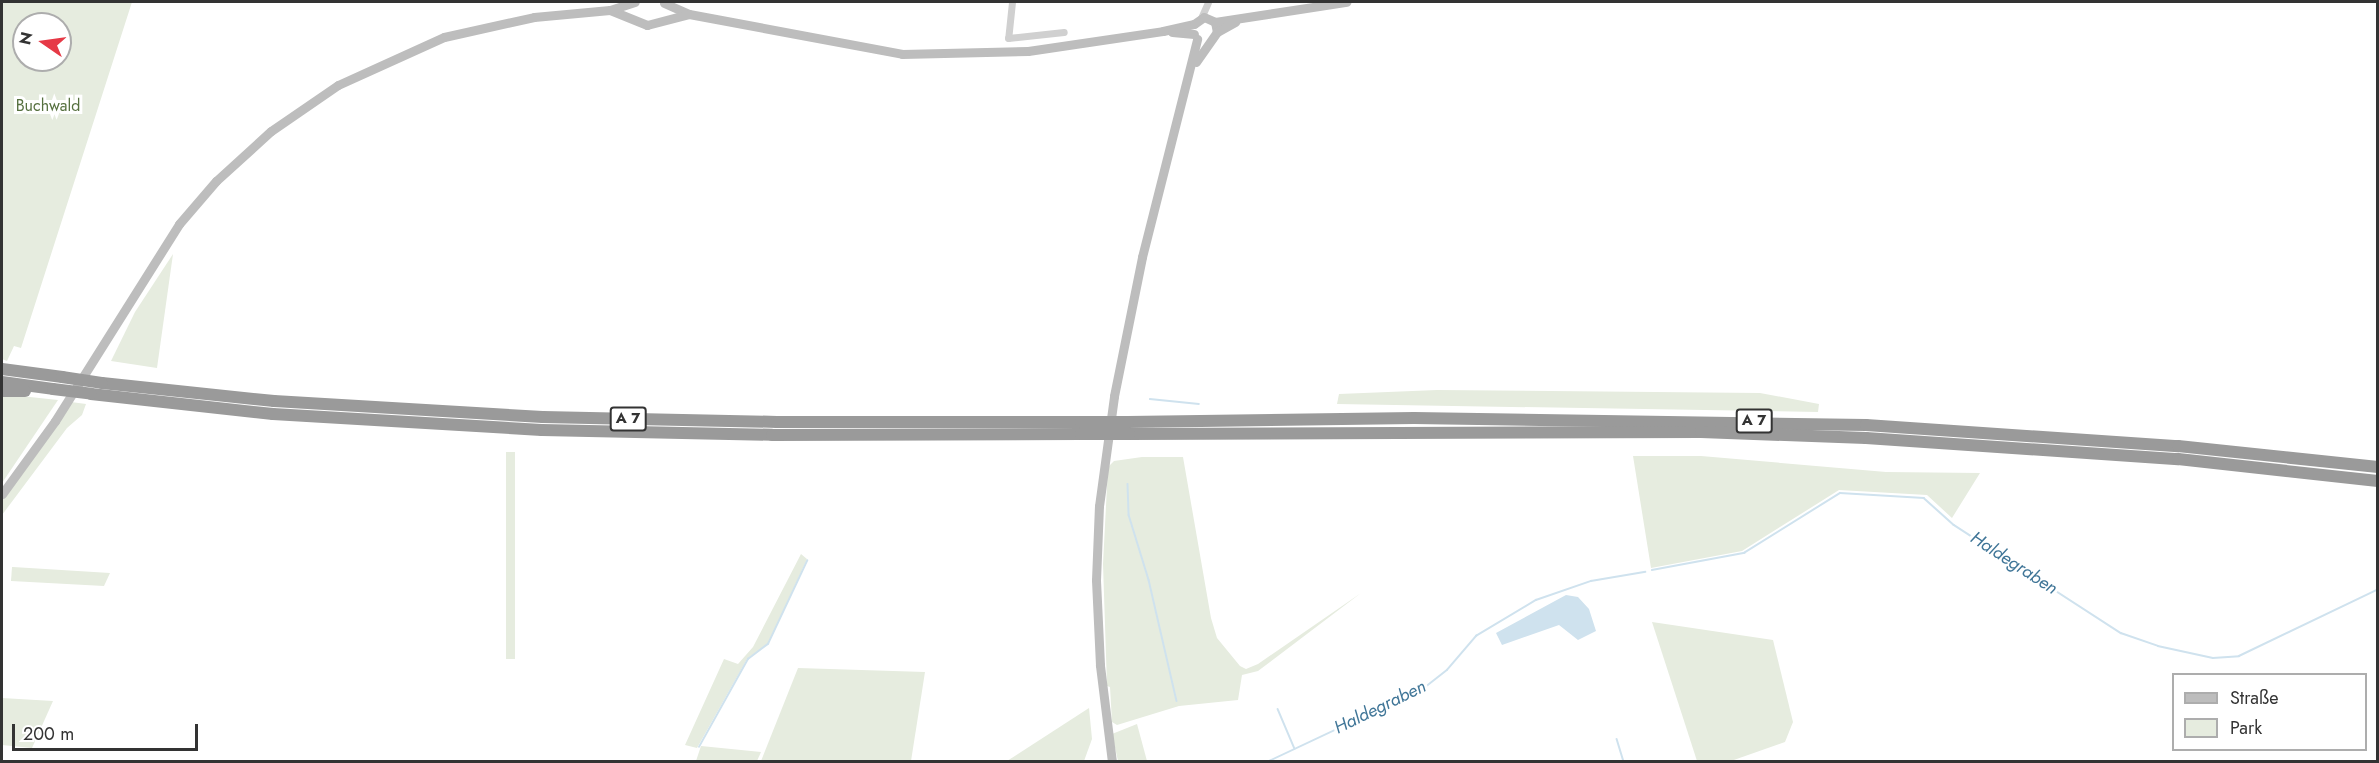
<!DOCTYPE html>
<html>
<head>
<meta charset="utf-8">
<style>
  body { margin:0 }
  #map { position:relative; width:2379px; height:763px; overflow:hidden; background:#fff; font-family:Jost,sans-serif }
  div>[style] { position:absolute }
  .green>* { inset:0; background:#e6ecdf; transform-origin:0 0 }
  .water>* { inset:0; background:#cfe2ee }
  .stream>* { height:1.5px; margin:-0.75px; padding:0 0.75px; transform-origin:0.75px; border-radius:0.75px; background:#cfe2ee }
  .street>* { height:7px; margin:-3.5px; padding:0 3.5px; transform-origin:3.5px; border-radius:3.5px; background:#d0d0d0 }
  .secondary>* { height:9px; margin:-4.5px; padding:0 4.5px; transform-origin:4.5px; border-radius:4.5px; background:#bdbdbd }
  .highway>* { height:12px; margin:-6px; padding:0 6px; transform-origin:6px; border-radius:6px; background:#9a9a9a }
  .highway-bridge>* { height:12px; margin:-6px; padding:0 6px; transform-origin:6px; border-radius:6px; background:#9a9a9a }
  span { translate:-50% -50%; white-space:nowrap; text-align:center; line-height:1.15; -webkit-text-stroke:6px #fff; paint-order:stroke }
  .shield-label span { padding:2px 4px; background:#fff; border:2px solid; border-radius:4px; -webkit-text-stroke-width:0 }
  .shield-label { font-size:15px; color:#333; font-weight:700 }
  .park-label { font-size:16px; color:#56703f }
  .water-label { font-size:18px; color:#3f7597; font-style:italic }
  .frame { position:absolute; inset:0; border:3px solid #333; pointer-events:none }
  .legend { position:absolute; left:2172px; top:673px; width:195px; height:78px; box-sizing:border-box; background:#fff; border:2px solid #adadad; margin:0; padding:8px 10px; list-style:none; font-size:18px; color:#333 }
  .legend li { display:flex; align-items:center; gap:12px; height:30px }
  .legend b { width:30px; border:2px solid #adadad }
  .north { position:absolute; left:12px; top:12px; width:60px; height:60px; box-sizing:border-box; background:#fff; border:2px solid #adadad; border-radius:50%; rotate:283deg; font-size:16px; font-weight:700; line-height:24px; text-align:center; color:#333 }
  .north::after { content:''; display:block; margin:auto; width:21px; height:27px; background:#e63946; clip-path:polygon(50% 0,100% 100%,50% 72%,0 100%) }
  .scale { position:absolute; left:12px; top:724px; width:186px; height:27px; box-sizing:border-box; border:3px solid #333; border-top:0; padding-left:8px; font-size:18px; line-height:21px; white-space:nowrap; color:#333; -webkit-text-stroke:4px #fff; paint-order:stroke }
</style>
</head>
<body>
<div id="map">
  <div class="green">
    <div style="clip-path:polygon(evenodd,2px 2px,132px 2px,21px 348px,14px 346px,7px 361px,2px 359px,2px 2px,24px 24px,60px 24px,60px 60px,24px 60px,24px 24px)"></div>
    <div style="clip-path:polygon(173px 254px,157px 368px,111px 361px,135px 312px)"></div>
    <div style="clip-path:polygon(1437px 390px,1760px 393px,1819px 404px,1818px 412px,1337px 404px,1339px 394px)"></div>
    <div style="clip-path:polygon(2px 394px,58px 400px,2px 483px)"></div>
    <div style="clip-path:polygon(71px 402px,86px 404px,82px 415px,67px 428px,2px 515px,2px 499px)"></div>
    <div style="left:506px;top:452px;width:9px;height:207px"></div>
    <div style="clip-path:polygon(1633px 456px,1701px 456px,1886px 472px,1980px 473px,1952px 518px,1927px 495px,1839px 490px,1742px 551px,1651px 568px)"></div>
    <div style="clip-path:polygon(1142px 457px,1183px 457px,1211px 618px,1217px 638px,1240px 666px,1246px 669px,1258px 664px,1361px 593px,1258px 671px,1242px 675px,1238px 700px,1179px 706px,1117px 725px,1112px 722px,1110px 687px,1107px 686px,1103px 564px,1108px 467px,1114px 461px)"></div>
    <div style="clip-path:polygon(801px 554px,807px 559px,768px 644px,747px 659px,697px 748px,685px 745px,724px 659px,738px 664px,753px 647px)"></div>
    <div style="clip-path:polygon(12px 567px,13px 567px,110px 573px,104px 586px,11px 581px)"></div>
    <div style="clip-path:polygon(1652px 622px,1773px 640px,1793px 722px,1785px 742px,1731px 761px,1697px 761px)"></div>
    <div style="clip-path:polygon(798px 668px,925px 672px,911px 761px,761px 761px)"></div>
    <div style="clip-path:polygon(2px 698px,53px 701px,32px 748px,2px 745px)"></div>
    <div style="clip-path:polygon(1089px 708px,1092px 739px,1084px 761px,1007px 761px)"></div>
    <div style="clip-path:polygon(1137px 724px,1147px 761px,1118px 761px,1112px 734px)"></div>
    <div style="clip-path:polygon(701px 746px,761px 752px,757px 761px,696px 761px)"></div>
  </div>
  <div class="water">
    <div style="clip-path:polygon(1566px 595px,1578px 597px,1589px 609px,1596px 631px,1578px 640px,1559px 625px,1502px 645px,1496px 633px)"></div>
  </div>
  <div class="stream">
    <div style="left:1150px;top:399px;width:49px;rotate:5.8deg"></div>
    <div style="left:1128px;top:484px;width:31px;rotate:88deg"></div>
    <div style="left:1129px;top:515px;width:68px;rotate:72.9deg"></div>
    <div style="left:1149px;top:580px;width:124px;rotate:77deg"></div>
    <div style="left:1652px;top:570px;width:94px;rotate:-10.5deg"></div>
    <div style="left:1744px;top:553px;width:113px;rotate:-32deg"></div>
    <div style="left:1840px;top:493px;width:84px;rotate:3.4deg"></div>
    <div style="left:1924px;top:498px;width:40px;rotate:42deg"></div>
    <div style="left:1954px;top:525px;width:199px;rotate:32.9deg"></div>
    <div style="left:2121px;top:633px;width:39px;rotate:19deg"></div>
    <div style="left:2158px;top:646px;width:56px;rotate:12.3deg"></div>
    <div style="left:2213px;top:658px;width:26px;rotate:-4deg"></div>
    <div style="left:2239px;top:656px;width:153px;rotate:-25.6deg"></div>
    <div style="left:1278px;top:709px;width:43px;rotate:67deg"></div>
    <div style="left:1617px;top:739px;width:24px;rotate:73deg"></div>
    <div style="left:699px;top:747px;width:101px;rotate:-60.9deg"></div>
    <div style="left:748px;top:659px;width:25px;rotate:-37deg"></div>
    <div style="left:768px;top:644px;width:92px;rotate:-64.8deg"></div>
    <div style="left:1267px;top:762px;width:174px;rotate:-25.2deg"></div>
    <div style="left:1424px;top:688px;width:29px;rotate:-38deg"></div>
    <div style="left:1447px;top:670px;width:45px;rotate:-49.5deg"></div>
    <div style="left:1476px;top:636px;width:70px;rotate:-31deg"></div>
    <div style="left:1536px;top:600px;width:58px;rotate:-19.1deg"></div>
    <div style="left:1591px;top:581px;width:55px;rotate:-9.5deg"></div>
  </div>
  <div class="street">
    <div style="left:1012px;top:2px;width:36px;rotate:96deg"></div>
    <div style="left:1008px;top:38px;width:56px;rotate:-6.1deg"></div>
    <div style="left:1201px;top:18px;width:17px;rotate:-66deg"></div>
  </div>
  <div class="secondary">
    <div style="left:664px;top:3px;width:27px;rotate:24deg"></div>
    <div style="left:689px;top:14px;width:217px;rotate:10.6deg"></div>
    <div style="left:902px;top:54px;width:126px;rotate:-1.4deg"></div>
    <div style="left:1028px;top:51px;width:136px;rotate:-8.4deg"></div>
    <div style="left:1163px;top:31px;width:32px;rotate:-13deg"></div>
    <div style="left:1194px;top:24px;width:12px;rotate:-35deg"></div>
    <div style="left:1204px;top:17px;width:12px;rotate:24deg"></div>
    <div style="left:1215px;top:22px;width:10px;rotate:79deg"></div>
    <div style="left:610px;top:10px;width:40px;rotate:22deg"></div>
    <div style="left:647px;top:25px;width:43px;rotate:-14.7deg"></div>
    <div style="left:1215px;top:22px;width:133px;rotate:-8.7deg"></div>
    <div style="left:1172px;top:32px;width:22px;rotate:5deg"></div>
    <div style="left:1196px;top:62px;width:37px;rotate:-55deg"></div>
    <div style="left:1217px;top:32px;width:21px;rotate:-29deg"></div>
    <div style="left:2px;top:494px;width:90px;rotate:-54deg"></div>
    <div style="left:55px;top:421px;width:233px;rotate:-57.8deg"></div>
    <div style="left:179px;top:224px;width:57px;rotate:-49.3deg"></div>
    <div style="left:216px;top:181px;width:74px;rotate:-42.3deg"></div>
    <div style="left:271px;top:131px;width:81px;rotate:-34.5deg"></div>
    <div style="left:338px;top:85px;width:116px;rotate:-24.4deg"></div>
    <div style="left:444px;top:37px;width:92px;rotate:-12.5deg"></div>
    <div style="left:534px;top:17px;width:76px;rotate:-5.3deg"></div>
    <div style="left:610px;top:10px;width:26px;rotate:-18deg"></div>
    <div style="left:1112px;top:762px;width:98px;rotate:-97.1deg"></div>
    <div style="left:1100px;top:665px;width:85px;rotate:-92.7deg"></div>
    <div style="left:1096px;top:580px;width:74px;rotate:-87.7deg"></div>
    <div style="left:1099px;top:506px;width:111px;rotate:-82.2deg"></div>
    <div style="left:1114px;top:396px;width:142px;rotate:-78.6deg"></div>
    <div style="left:1142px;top:257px;width:225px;rotate:-75.8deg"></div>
  </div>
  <div class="highway">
    <div style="left:2px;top:369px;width:61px;rotate:7.6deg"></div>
    <div style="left:2px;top:382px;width:51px;rotate:7.8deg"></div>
    <div style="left:102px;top:383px;width:173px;rotate:6deg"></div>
    <div style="left:274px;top:401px;width:269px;rotate:3.4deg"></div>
    <div style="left:543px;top:417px;width:234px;rotate:1.2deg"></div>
    <div style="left:777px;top:422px;width:304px"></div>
    <div style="left:2px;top:391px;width:23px"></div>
    <div style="left:91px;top:394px;width:183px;rotate:6.3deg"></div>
    <div style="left:273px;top:414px;width:269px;rotate:3.4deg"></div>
    <div style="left:542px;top:430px;width:230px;rotate:1.2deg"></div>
    <div style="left:772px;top:435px;width:309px;rotate:-0.2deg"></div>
    <div style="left:1128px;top:422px;width:286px;rotate:-0.8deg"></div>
    <div style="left:1414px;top:418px;width:452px;rotate:0.9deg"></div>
    <div style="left:1866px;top:425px;width:313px;rotate:3.9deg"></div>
    <div style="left:2178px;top:446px;width:201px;rotate:6deg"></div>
    <div style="left:1129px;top:434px;width:572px;rotate:-0.2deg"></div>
    <div style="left:1701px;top:432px;width:165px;rotate:2.1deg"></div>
    <div style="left:1866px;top:438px;width:313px;rotate:3.9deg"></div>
    <div style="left:2178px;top:459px;width:201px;rotate:6.3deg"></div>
  </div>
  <div class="highway-bridge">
    <div style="left:62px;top:377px;width:40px;rotate:8.5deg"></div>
    <div style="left:53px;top:389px;width:38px;rotate:7deg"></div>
    <div style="left:1081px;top:422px;width:47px"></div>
    <div style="left:1081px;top:434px;width:48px"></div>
  </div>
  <div class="shield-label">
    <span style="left:628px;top:419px">A 7</span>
    <span style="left:1754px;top:421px">A 7</span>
  </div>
  <div class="park-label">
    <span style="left:48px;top:106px">Buchwald</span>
  </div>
  <div class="water-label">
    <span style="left:2014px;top:563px;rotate:33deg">Haldegraben</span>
    <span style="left:1380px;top:707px;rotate:-26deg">Haldegraben</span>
  </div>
  <div class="frame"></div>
  <ul class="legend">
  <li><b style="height:8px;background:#bdbdbd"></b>Straße</li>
  <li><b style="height:16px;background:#e6ecdf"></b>Park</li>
  </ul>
  <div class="north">N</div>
  <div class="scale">200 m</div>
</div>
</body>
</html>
